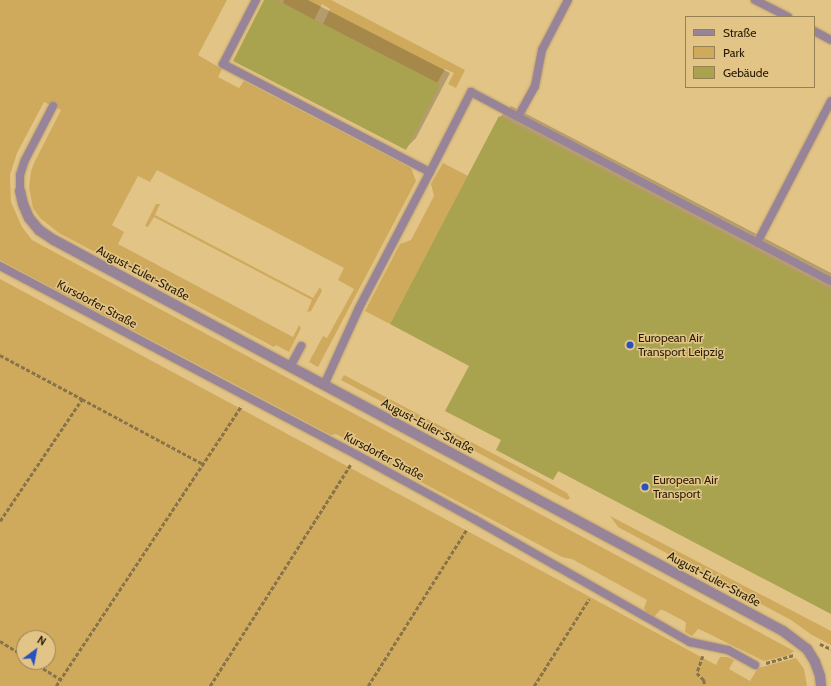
<!DOCTYPE html>
<html>
<head>
<meta charset="utf-8">
<style>
  body { margin:0 }
  #map { position:relative; width:831px; height:686px; overflow:hidden; background:#e2c487; font-family:Cabin,sans-serif }
  div>[style] { position:absolute }
  .green>* { inset:0; background:#cfaa5d }
  .shadow>* { inset:0; background:#0003 }
  .building>* { inset:0; background:#a9a24f }
  .path>* { height:2.5px; margin-top:-1.25px; transform-origin:0; background:repeating-linear-gradient(90deg,#897348 0 4px,transparent 0 6px) }
  .roads { filter:drop-shadow(0 0 1px #bda26d) drop-shadow(0 0 1px #bda26d) }
  .lane>* { height:8px; margin:-4px; padding:0 4px; transform-origin:4px; border-radius:4px; background:#988499 }
  .street>* { height:10px; margin:-5px; padding:0 5px; transform-origin:5px; border-radius:5px; background:#988499 }
  .dots>* { width:11px; height:11px; translate:-50% -50%; box-sizing:border-box; border:2px solid #e2c487; border-radius:50% }
  span { translate:-50% -50%; white-space:nowrap; text-align:center; line-height:1.15; -webkit-text-stroke:3px #e2c487; paint-order:stroke }
  .street-label { font-size:12px; color:#271b03 }
  .poi-label { font-size:12px; color:#271b03 }
  .left { translate:0 -50%; text-align:left }
  .legend { position:absolute; left:685px; top:16px; width:130px; height:72px; box-sizing:border-box; background:#e2c487; border:1px solid #978052; margin:0; padding:5px 7px; list-style:none; font-size:12px; color:#271b03 }
  .legend li { display:flex; align-items:center; gap:8px; height:20px }
  .legend b { width:20px; border:1px solid #978052 }
  .north { position:absolute; left:16px; top:630px; width:40px; height:40px; box-sizing:border-box; background:#e2c487; border:1px solid #978052; border-radius:50%; rotate:32deg; font-size:11px; font-weight:700; line-height:16px; text-align:center; color:#271b03 }
  .north::after { content:''; display:block; margin:auto; width:14px; height:18px; background:#2852c1; clip-path:polygon(50% 0,100% 100%,50% 72%,0 100%) }
</style>
</head>
<body>
<div id="map">
  <div class="green">
    <div style="clip-path:polygon(0 0,227px 0,198px 55px,222px 69px,218px 77px,239px 88px,244px 81px,411px 168px,416px 181px,318px 367px,309px 362px,323px 336px,327px 338px,354px 289px,338px 280px,344px 268px,157px 170px,150px 182px,138px 176px,112px 225px,124px 232px,118px 244px,293px 337px,299px 325px,301px 328px,289px 352px,276px 345px,274px 347px,59px 233px,40px 218px,33px 208px,29px 188px,31px 171px,34px 163px,61px 110px,44px 102px,17px 153px,10px 175px,11px 202px,22px 227px,32px 240px,794px 651px,789px 655px,764px 661px,701px 630px,698px 629px,692px 636px,685px 632px,686px 623px,684px 621px,663px 610px,660px 610px,654px 617px,646px 612px,644px 608px,647px 600px,572px 559px,562px 557px,376px 458px,371px 453px,336px 434px,331px 435px,0 260px)"></div>
    <div style="clip-path:polygon(284px 0,331px 0,465px 70px,456px 88px,448px 84px,454px 73px,445px 69px,437px 83px,323px 24px,330px 9px,322px 4px,314px 20px,283px 3px)"></div>
    <div style="clip-path:polygon(443px 163px,468px 176px,390px 324px,365px 311px,400px 244px,411px 240px,434px 196px,431px 184px)"></div>
    <div style="clip-path:polygon(156px 204px,160px 204px,155px 215px,313px 298px,320px 287px,322px 291px,311px 311px,307px 312px,312px 300px,154px 217px,148px 227px,145px 226px)"></div>
    <div style="clip-path:polygon(evenodd,0 279px,716px 665px,720px 657px,727px 657px,734px 660px,729px 669px,750px 681px,758px 668px,796px 658px,804px 669px,807px 686px,0 686px,0 279px,24px 638px,48px 638px,48px 662px,24px 662px,24px 638px)"></div>
    <div style="clip-path:polygon(344px 375px,551px 484px,567px 493px,570px 498px,567px 500px,341px 380px)"></div>
    <div style="clip-path:polygon(610px 516px,831px 631px,831px 645px,812px 635px,791px 620px,618px 527px)"></div>
  </div>
  <div class="shadow">
    <div style="clip-path:polygon(265px 0,308px 0,450px 73px,416px 138px,405px 149px)"></div>
    <div style="clip-path:polygon(511px 106px,831px 273px,831px 613px,559px 470px,553px 479px,503px 440px,471px 365px,392px 324px,500px 117px)"></div>
  </div>
  <div class="building">
    <div style="clip-path:polygon(264px 0,276px 0,440px 84px,406px 150px,233px 61px)"></div>
    <div style="clip-path:polygon(499px 116px,831px 290px,831px 614px,558px 471px,553px 480px,496px 450px,501px 440px,445px 411px,469px 366px,390px 324px)"></div>
  </div>
  <div class="path">
    <div style="left:0;top:355px;width:93px;rotate:28.2deg"></div>
    <div style="left:0;top:521px;width:147px;rotate:-56.1deg"></div>
    <div style="left:82px;top:399px;width:137px;rotate:28.2deg"></div>
    <div style="left:0;top:641px;width:28px;rotate:32deg"></div>
    <div style="left:820px;top:644px;width:12px;rotate:24deg"></div>
    <div style="left:703px;top:656px;width:18px;rotate:109deg"></div>
    <div style="left:697px;top:673px;width:10px;rotate:45deg"></div>
    <div style="left:704px;top:680px;width:6px;rotate:81deg"></div>
    <div style="left:33px;top:662px;width:32px;rotate:32deg"></div>
    <div style="left:766px;top:663px;width:29px;rotate:-16deg"></div>
    <div style="left:56px;top:686px;width:336px;rotate:-56.5deg"></div>
    <div style="left:210px;top:686px;width:262px;rotate:-57.6deg"></div>
    <div style="left:368px;top:686px;width:186px;rotate:-57.8deg"></div>
    <div style="left:534px;top:686px;width:103px;rotate:-57.7deg"></div>
  </div>
  <div class="roads">
    <div class="lane">
      <div style="left:256px;top:0;width:72px;rotate:117.3deg"></div>
      <div style="left:223px;top:64px;width:233px;rotate:27.6deg"></div>
      <div style="left:430px;top:172px;width:153px;rotate:117.6deg"></div>
      <div style="left:359px;top:308px;width:85px;rotate:114.4deg"></div>
      <div style="left:568px;top:0;width:56px;rotate:117.5deg"></div>
      <div style="left:542px;top:50px;width:37px;rotate:101deg"></div>
      <div style="left:535px;top:86px;width:35px;rotate:119deg"></div>
      <div style="left:518px;top:117px;width:353px;rotate:27.7deg"></div>
      <div style="left:755px;top:0;width:37px;rotate:27deg"></div>
      <div style="left:814px;top:31px;width:19px;rotate:28deg"></div>
      <div style="left:430px;top:172px;width:90px;rotate:-62.9deg"></div>
      <div style="left:471px;top:92px;width:53px;rotate:28deg"></div>
      <div style="left:20px;top:191px;width:16px;rotate:-90deg"></div>
      <div style="left:20px;top:175px;width:16px;rotate:-72deg"></div>
      <div style="left:25px;top:160px;width:61px;rotate:-62.6deg"></div>
      <div style="left:757px;top:243px;width:160px;rotate:-62.5deg"></div>
      <div style="left:0;top:266px;width:404px;rotate:27.9deg"></div>
      <div style="left:357px;top:455px;width:133px;rotate:28.7deg"></div>
      <div style="left:474px;top:519px;width:249px;rotate:29.7deg"></div>
      <div style="left:690px;top:642px;width:39px;rotate:12deg"></div>
      <div style="left:728px;top:650px;width:31px;rotate:29deg"></div>
      <div style="left:290px;top:367px;width:24px;rotate:-62deg"></div>
    </div>
    <div class="street">
      <div style="left:20px;top:191px;width:13px;rotate:77deg"></div>
      <div style="left:23px;top:204px;width:15px;rotate:67deg"></div>
      <div style="left:29px;top:218px;width:16px;rotate:50deg"></div>
      <div style="left:39px;top:230px;width:18px;rotate:34deg"></div>
      <div style="left:54px;top:240px;width:827px;rotate:28.21deg"></div>
      <div style="left:783px;top:631px;width:30px;rotate:37deg"></div>
      <div style="left:807px;top:649px;width:15px;rotate:58deg"></div>
      <div style="left:815px;top:662px;width:15px;rotate:70deg"></div>
      <div style="left:820px;top:676px;width:10px;rotate:84deg"></div>
    </div>
  </div>
  <div class="dots">
    <div style="left:630px;top:345px;background:#2852c1"></div>
    <div style="left:645px;top:487px;background:#2852c1"></div>
  </div>
  <div class="street-label">
    <span style="left:143px;top:273px;rotate:28deg">August-Euler-Straße</span>
    <span style="left:97px;top:304px;rotate:28deg">Kursdorfer Straße</span>
    <span style="left:428px;top:426px;rotate:28deg">August-Euler-Straße</span>
    <span style="left:384px;top:456px;rotate:28deg">Kursdorfer Straße</span>
    <span style="left:714px;top:579px;rotate:28deg">August-Euler-Straße</span>
  </div>
  <div class="poi-label">
    <span class="left" style="left:638px;top:345px">European Air<br>Transport Leipzig</span>
    <span class="left" style="left:653px;top:487px">European Air<br>Transport</span>
  </div>
  <ul class="legend">
  <li><b style="height:5px;background:#988499"></b>Straße</li>
  <li><b style="height:11px;background:#cfaa5d"></b>Park</li>
  <li><b style="height:11px;background:#a9a24f"></b>Gebäude</li>
  </ul>
  <div class="north">N</div>
</div>
</body>
</html>
